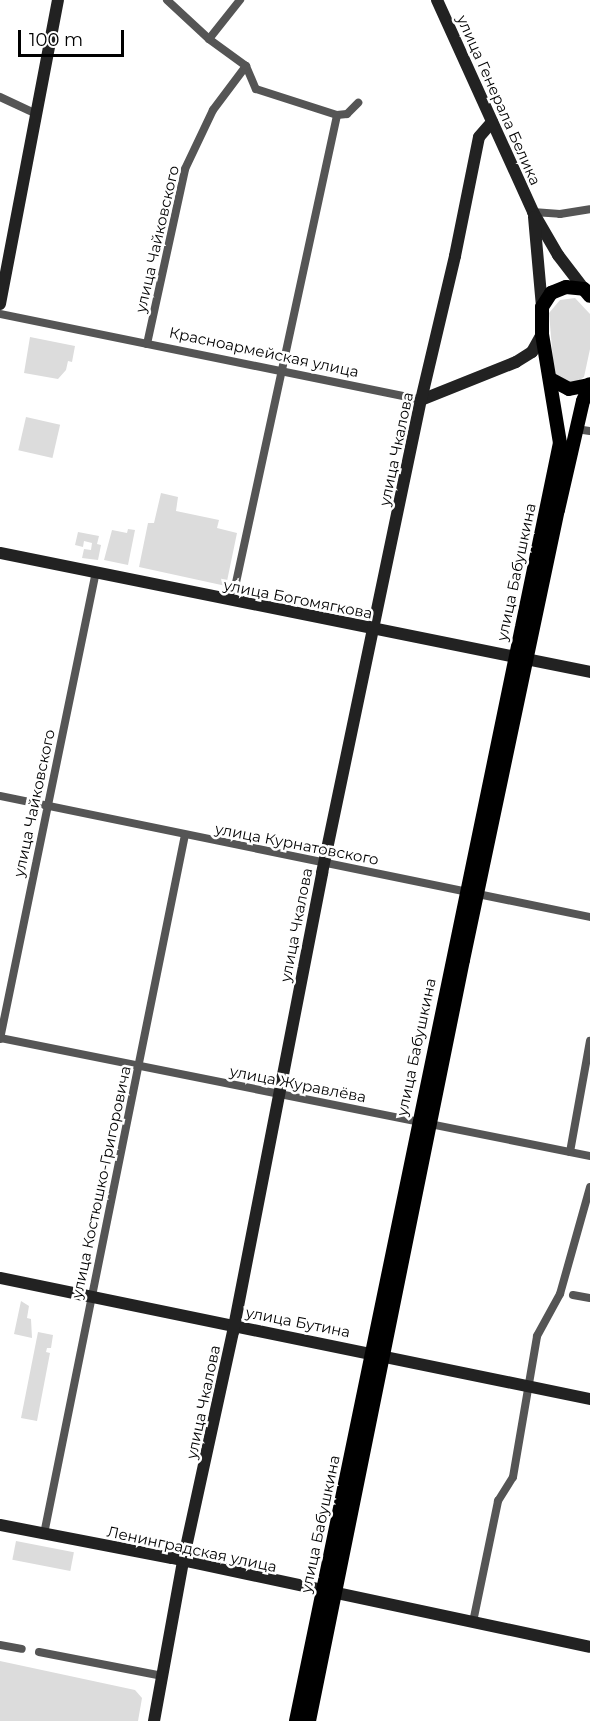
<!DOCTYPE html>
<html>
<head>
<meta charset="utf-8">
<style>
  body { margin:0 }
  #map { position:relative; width:590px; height:1721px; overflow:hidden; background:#fff; font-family:Montserrat,sans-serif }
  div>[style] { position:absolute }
  .green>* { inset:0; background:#dcdcdc; transform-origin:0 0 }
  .minor>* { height:8px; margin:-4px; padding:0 4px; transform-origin:4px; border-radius:4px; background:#555 }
  .secondary>* { height:12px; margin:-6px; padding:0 6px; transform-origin:6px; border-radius:6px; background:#222 }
  .primary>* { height:14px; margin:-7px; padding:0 7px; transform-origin:7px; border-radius:7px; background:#000 }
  span { translate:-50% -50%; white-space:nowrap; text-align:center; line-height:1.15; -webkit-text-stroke:5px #fff; paint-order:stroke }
  .street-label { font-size:15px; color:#000 }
  .scale { position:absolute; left:18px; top:30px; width:106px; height:27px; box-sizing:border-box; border:3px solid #000; border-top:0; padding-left:8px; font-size:18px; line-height:21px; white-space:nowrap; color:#000; -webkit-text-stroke:4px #fff; paint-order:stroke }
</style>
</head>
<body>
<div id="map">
  <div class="green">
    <div style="clip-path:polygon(575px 298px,590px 314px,590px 349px,584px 377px,572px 385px,558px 378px,554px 372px,549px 313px,560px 300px)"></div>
    <div style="clip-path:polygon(30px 337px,75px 346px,72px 362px,68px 361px,66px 370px,58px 379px,24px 373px)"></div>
    <div style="left:26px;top:417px;width:35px;height:34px;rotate:13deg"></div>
    <div style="clip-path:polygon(161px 493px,178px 497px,176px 511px,219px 520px,217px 528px,237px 533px,226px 586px,139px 567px,148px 523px,154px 523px)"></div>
    <div style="clip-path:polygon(128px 529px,135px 530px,128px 565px,104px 560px,112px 530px,127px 533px)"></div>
    <div style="clip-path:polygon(78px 532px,99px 536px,97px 544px,101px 545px,98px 560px,82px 558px,84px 549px,91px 550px,92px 543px,84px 541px,83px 547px,75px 545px)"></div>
    <div style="clip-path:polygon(21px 1301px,29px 1306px,27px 1318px,31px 1319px,32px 1338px,14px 1334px)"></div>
    <div style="clip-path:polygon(38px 1332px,53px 1335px,51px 1348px,47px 1348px,46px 1352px,50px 1353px,37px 1421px,21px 1418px)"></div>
    <div style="left:16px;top:1541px;width:59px;height:19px;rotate:11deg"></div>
    <div style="clip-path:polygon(0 1661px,135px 1690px,142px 1698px,138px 1721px,0 1721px)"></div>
  </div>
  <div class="minor">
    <div style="left:167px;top:0;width:57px;rotate:42.9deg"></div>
    <div style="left:246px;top:66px;width:25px;rotate:67deg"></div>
    <div style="left:256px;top:89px;width:85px;rotate:17.8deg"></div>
    <div style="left:337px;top:115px;width:10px;rotate:-6deg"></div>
    <div style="left:347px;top:114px;width:16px;rotate:-45deg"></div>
    <div style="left:0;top:97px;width:40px;rotate:25deg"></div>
    <div style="left:533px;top:212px;width:27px;rotate:4deg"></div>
    <div style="left:560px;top:214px;width:30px;rotate:-9deg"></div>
    <div style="left:0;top:314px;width:430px;rotate:11.5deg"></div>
    <div style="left:147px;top:344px;width:179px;rotate:-77.7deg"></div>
    <div style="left:185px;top:169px;width:65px;rotate:-64.6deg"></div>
    <div style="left:213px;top:110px;width:55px;rotate:-53.1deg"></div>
    <div style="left:246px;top:66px;width:46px;rotate:-143.9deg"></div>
    <div style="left:209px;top:39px;width:50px;rotate:-51.5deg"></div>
    <div style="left:576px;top:429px;width:14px;rotate:8deg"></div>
    <div style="left:232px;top:601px;width:497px;rotate:-77.8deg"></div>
    <div style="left:0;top:796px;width:602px;rotate:11.59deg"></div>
    <div style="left:0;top:1038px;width:602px;rotate:11.31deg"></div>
    <div style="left:0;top:1039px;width:476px;rotate:-78.4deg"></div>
    <div style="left:570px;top:1152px;width:113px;rotate:-79.8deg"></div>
    <div style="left:573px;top:1295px;width:17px;rotate:10deg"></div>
    <div style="left:44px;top:1534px;width:713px;rotate:-78.6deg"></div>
    <div style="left:473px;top:1622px;width:124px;rotate:-78.3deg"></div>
    <div style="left:498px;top:1501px;width:28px;rotate:-58deg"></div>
    <div style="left:513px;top:1477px;width:143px;rotate:-80.3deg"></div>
    <div style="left:537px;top:1336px;width:48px;rotate:-61.3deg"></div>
    <div style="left:560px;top:1294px;width:111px;rotate:-74.3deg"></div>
    <div style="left:0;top:1645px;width:22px;rotate:10deg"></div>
    <div style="left:39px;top:1652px;width:126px;rotate:11deg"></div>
  </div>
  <div class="secondary">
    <div style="left:437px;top:0;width:233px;rotate:65.6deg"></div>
    <div style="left:533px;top:212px;width:50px;rotate:59.8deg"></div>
    <div style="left:558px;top:255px;width:43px;rotate:52.6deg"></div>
    <div style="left:534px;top:217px;width:90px;rotate:84.9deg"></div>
    <div style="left:0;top:304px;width:309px;rotate:-79.2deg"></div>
    <div style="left:421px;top:400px;width:102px;rotate:-21.8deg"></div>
    <div style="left:516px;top:362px;width:19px;rotate:-32deg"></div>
    <div style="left:532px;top:352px;width:21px;rotate:-61deg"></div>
    <div style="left:0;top:553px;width:602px;rotate:11.4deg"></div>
    <div style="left:0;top:1278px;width:602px;rotate:11.59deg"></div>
    <div style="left:0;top:1525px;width:175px;rotate:10.9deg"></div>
    <div style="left:172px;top:1558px;width:427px;rotate:12deg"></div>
    <div style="left:154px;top:1721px;width:163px;rotate:-79.7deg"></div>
    <div style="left:183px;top:1561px;width:234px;rotate:-77.7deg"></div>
    <div style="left:233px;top:1332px;width:468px;rotate:-79deg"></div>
    <div style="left:322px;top:873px;width:483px;rotate:-78.2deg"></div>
    <div style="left:421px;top:400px;width:148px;rotate:-76.7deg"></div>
    <div style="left:455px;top:256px;width:121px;rotate:-78.6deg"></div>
    <div style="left:479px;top:137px;width:20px;rotate:-49deg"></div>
  </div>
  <div class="primary">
    <div style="left:552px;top:380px;width:19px;rotate:28deg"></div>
    <div style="left:569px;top:389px;width:21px;rotate:-11deg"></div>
    <div style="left:296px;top:1721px;width:1305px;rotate:-78.33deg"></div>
    <div style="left:560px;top:443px;width:110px;rotate:-99.4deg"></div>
    <div style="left:542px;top:334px;width:27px;rotate:-90deg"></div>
    <div style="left:542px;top:307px;width:17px;rotate:-57deg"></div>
    <div style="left:551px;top:293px;width:16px;rotate:-22deg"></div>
    <div style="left:566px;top:287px;width:18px;rotate:6deg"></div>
    <div style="left:584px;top:289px;width:9px;rotate:49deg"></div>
    <div style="left:309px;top:1721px;width:776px;rotate:-78.56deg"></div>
    <div style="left:463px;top:960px;width:460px;rotate:-78.1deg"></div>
    <div style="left:558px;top:510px;width:112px;rotate:-77.1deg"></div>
    <div style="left:583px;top:401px;width:18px;rotate:-68deg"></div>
  </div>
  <div class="street-label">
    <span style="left:499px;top:100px;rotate:66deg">улица Генерала Белика</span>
    <span style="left:157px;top:239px;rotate:-77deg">улица Чайковского</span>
    <span style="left:264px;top:352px;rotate:12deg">Красноармейская улица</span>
    <span style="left:396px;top:449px;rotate:-78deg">улица Чкалова</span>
    <span style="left:516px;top:572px;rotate:-78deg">улица Бабушкина</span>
    <span style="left:298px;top:599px;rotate:11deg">улица Богомягкова</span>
    <span style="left:34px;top:803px;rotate:-78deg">улица Чайковского</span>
    <span style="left:297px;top:844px;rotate:11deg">улица Курнатовского</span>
    <span style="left:296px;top:925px;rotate:-79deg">улица Чкалова</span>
    <span style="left:416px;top:1047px;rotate:-78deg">улица Бабушкина</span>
    <span style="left:298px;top:1084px;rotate:11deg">улица Журавлёва</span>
    <span style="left:101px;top:1182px;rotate:-78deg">улица Костюшко-Григоровича</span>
    <span style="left:298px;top:1322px;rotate:11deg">улица Бутина</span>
    <span style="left:203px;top:1402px;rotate:-78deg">улица Чкалова</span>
    <span style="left:320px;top:1524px;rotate:-78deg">улица Бабушкина</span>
    <span style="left:192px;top:1549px;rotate:12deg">Ленинградская улица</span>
  </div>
  <div class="scale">100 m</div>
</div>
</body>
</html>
